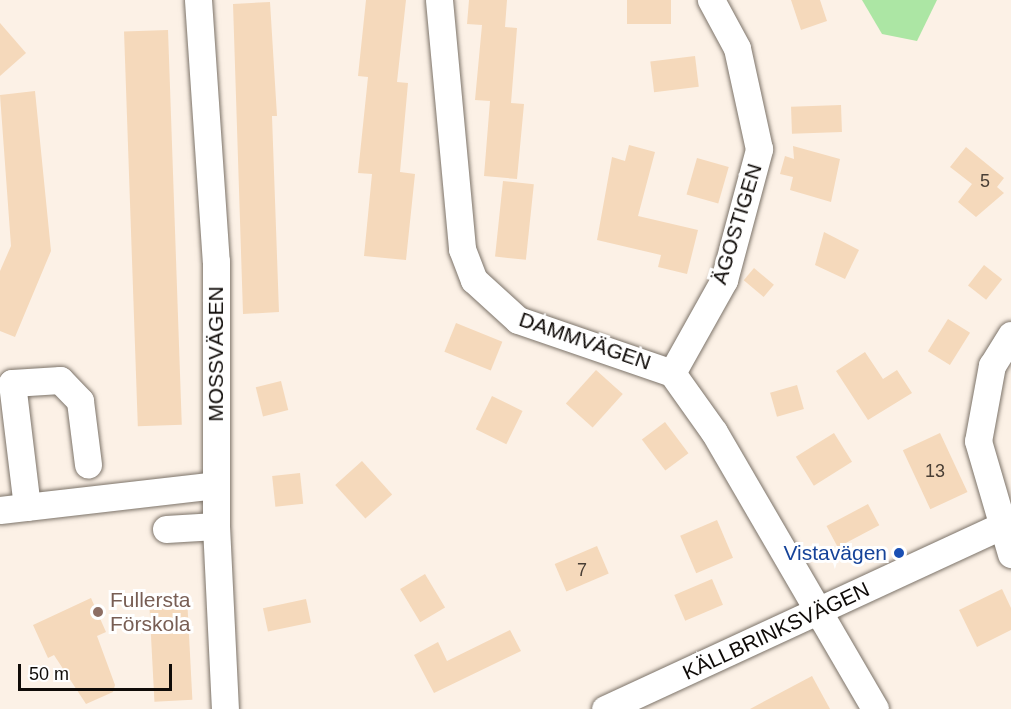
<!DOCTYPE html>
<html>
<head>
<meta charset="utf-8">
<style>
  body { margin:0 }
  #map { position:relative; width:1011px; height:709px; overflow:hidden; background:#fcf1e6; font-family:Arial,sans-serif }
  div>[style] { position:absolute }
  .green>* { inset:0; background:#ace6a4 }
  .building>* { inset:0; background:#f5d9bb; transform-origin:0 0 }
  .roads { filter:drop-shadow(0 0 2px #7c7369) drop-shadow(0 0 2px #7c7369) }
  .minor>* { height:27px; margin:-13.5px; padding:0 13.5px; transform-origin:13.5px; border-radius:13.5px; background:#fff }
  .dots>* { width:16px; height:16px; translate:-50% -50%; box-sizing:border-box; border:3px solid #fff; border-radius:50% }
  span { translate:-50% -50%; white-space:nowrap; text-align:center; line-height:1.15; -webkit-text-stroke:6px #fff; paint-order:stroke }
  .number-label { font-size:18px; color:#483e35 }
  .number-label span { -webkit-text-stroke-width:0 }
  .street-label { font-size:21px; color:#0f0b08 }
  .transit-label { font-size:21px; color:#164399 }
  .right { translate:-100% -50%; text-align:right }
  .education-label { font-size:21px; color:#785e54 }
  .left { translate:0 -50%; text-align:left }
  .scale { position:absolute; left:18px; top:664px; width:154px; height:27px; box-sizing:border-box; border:3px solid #0f0b08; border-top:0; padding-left:8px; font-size:18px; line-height:21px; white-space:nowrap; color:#0f0b08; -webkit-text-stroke:4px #fff; paint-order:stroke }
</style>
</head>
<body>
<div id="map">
  <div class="green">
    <div style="clip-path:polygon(862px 0,937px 0,917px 41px,882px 34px)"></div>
  </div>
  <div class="building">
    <div style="clip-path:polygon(366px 0,406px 0,397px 82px,408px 83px,400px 172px,415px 174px,406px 260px,364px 256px,372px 174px,358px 173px,368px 77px,358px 76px)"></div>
    <div style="clip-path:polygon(469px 0,507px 0,505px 27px,517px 28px,511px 103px,524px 104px,517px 179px,484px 176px,490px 101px,475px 100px,482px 25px,467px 24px)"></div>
    <div style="left:627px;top:0;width:44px;height:24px"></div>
    <div style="clip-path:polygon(791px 0,820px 0,827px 21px,801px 30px)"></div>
    <div style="clip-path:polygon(270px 2px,277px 116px,272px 116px,279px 312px,243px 314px,233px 4px)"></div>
    <div style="clip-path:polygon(0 23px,26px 53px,0 76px)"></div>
    <div style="left:168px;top:30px;width:395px;height:44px;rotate:88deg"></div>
    <div style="left:695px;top:56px;width:31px;height:45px;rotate:83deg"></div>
    <div style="clip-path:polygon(35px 91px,51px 251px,15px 337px,0 331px,0 271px,11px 246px,0 95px)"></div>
    <div style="left:841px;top:105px;width:27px;height:50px;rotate:88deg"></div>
    <div style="clip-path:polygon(629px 145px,655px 152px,638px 216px,698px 230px,687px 274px,658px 267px,661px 255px,597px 240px,612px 157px,625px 161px)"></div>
    <div style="clip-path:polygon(793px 146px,840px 159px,831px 202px,790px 190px,793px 177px,780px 174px,785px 156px,794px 159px)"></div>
    <div style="clip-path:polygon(966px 147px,1004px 178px,997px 187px,1004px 193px,976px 217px,958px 202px,972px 184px,950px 167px)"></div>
    <div style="left:697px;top:158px;width:33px;height:38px;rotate:16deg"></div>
    <div style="left:503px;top:181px;width:31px;height:76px;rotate:6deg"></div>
    <div style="clip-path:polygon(824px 232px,859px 250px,845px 279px,815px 265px)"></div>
    <div style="left:984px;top:265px;width:23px;height:26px;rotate:38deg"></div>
    <div style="left:754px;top:268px;width:26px;height:16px;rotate:40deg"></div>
    <div style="left:948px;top:319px;width:26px;height:38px;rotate:32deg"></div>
    <div style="left:456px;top:323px;width:50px;height:31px;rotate:22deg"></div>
    <div style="clip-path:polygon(865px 352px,883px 379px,897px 370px,912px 393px,868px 420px,836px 371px)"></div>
    <div style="left:596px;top:370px;width:36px;height:45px;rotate:42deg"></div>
    <div style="left:281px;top:381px;width:30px;height:26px;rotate:76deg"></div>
    <div style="left:797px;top:385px;width:25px;height:28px;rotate:74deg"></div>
    <div style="left:492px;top:396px;width:34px;height:37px;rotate:26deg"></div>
    <div style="left:665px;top:422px;width:39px;height:29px;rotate:53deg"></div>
    <div style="left:834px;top:433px;width:34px;height:45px;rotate:58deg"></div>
    <div style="left:940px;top:433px;width:65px;height:41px;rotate:65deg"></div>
    <div style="left:362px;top:461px;width:45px;height:36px;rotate:48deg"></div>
    <div style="left:300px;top:473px;width:31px;height:28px;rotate:84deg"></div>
    <div style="left:868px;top:504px;width:24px;height:47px;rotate:62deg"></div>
    <div style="left:717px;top:520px;width:41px;height:40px;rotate:67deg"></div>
    <div style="left:597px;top:546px;width:30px;height:46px;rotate:67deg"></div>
    <div style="left:425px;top:574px;width:39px;height:29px;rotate:59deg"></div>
    <div style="left:712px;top:579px;width:28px;height:41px;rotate:67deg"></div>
    <div style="clip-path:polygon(1002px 589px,1011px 608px,1011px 630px,977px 647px,959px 610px)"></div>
    <div style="left:187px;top:597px;width:103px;height:38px;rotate:87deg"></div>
    <div style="clip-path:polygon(91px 598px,106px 632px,97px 636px,115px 685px,113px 692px,86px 704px,54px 655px,48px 658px,33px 625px)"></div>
    <div style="left:306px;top:599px;width:24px;height:44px;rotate:78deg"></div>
    <div style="clip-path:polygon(510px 630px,521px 651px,434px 693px,414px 655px,438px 642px,447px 661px)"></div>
    <div style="clip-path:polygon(812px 676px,830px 709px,750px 709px)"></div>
  </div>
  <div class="roads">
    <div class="minor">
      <div style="left:198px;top:0;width:262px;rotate:86.1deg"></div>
      <div style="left:216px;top:261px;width:265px;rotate:90deg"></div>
      <div style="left:216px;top:526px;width:183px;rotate:87.2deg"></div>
      <div style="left:439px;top:0;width:250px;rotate:84.7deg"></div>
      <div style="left:462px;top:249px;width:33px;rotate:69deg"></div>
      <div style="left:474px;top:280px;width:59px;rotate:42.3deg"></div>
      <div style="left:518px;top:320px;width:163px;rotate:19deg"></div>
      <div style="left:672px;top:373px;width:72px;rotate:54.6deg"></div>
      <div style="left:714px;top:432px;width:320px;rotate:59.8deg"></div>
      <div style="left:1011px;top:335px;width:36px;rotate:122deg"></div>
      <div style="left:992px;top:365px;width:77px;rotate:100.4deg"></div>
      <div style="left:978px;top:441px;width:118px;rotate:73.7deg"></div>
      <div style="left:672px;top:373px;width:107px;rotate:-60.8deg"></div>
      <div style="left:724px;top:280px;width:136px;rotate:-75deg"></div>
      <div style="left:759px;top:149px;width:103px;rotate:-102.3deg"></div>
      <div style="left:737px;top:48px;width:55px;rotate:-118.4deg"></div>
      <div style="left:27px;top:507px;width:125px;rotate:-96.9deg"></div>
      <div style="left:12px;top:383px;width:48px;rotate:-3.6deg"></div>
      <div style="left:60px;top:380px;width:29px;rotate:46deg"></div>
      <div style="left:80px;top:401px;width:64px;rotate:82.8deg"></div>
      <div style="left:0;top:510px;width:217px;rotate:-6.6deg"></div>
      <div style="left:166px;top:529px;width:50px;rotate:-3.4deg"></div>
      <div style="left:605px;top:709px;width:447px;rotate:-24.8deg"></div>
    </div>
  </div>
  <div class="dots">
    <div style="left:899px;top:553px;background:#1a4fb4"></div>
    <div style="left:98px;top:612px;background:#8d6e63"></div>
  </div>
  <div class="number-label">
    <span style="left:985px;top:181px">5</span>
    <span style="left:935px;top:471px">13</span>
    <span style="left:582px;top:570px">7</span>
  </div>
  <div class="street-label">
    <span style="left:737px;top:224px;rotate:-73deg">ÄGOSTIGEN</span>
    <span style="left:585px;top:341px;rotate:19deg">DAMMVÄGEN</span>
    <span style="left:216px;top:354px;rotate:-90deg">MOSSVÄGEN</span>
    <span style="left:776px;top:631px;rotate:-25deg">KÄLLBRINKSVÄGEN</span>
  </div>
  <div class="transit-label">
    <span class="right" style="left:887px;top:553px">Vistavägen</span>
  </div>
  <div class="education-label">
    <span class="left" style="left:110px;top:612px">Fullersta<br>Förskola</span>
  </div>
  <div class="scale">50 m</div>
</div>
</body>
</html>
